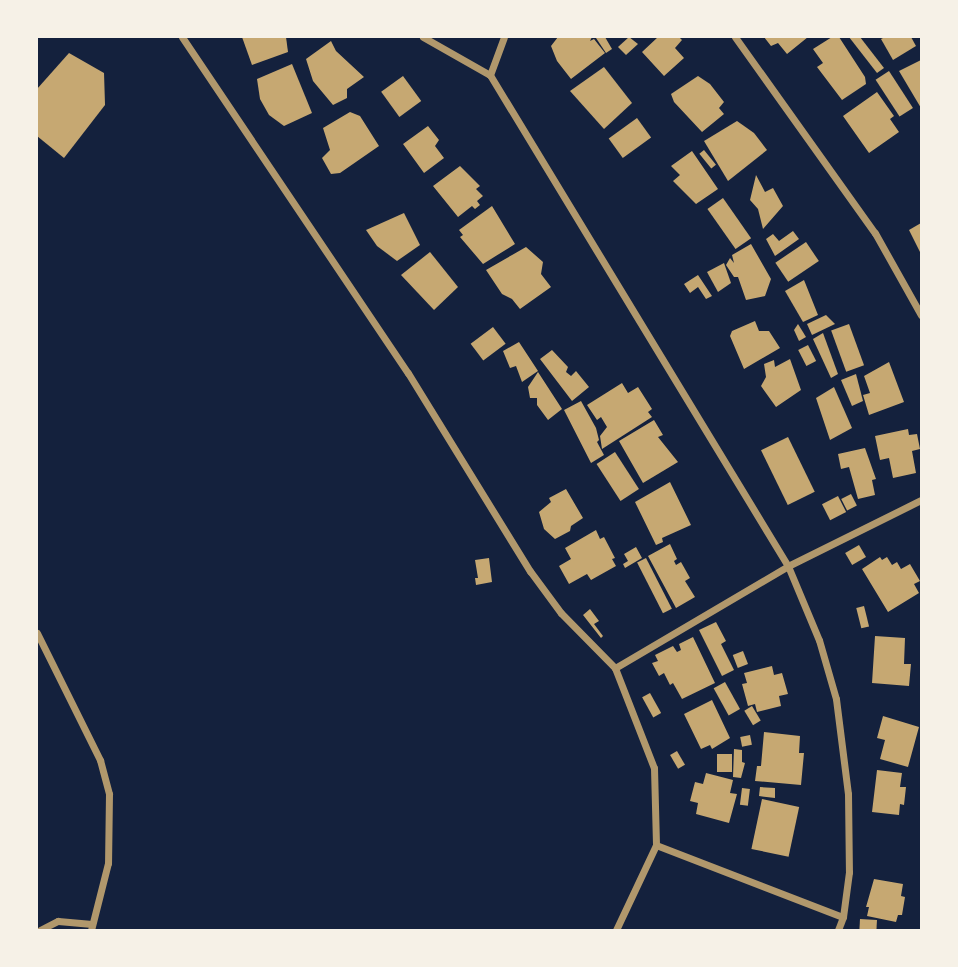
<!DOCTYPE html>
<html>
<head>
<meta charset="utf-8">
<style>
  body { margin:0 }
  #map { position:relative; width:958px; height:967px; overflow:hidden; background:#14213d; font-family:"Crimson Pro",serif }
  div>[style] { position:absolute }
  .building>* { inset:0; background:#c6a872; transform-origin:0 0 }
  .minor>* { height:7px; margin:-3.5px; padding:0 3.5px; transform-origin:3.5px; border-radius:3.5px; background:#b1986c }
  span { translate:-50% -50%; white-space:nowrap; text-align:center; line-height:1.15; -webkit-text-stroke:7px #f6f1e7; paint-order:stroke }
  .frame { position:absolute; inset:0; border:38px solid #f6f1e7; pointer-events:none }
</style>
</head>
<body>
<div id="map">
  <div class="building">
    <div style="clip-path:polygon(242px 37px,286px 37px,288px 52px,252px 65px)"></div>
    <div style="clip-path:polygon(558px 37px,592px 37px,590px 41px,594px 39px,605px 53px,571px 79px,557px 61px,551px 46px)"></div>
    <div style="clip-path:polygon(605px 37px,612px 49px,606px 53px,596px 38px)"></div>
    <div style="clip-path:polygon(629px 37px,638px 44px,626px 55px,618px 47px)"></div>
    <div style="clip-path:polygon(658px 37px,679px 37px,682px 40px,675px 48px,684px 58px,664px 76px,642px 52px)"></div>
    <div style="clip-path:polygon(764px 37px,808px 37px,787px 54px,778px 43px,771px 46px)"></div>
    <div style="clip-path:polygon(832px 37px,839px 37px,865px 77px,866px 84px,842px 100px,817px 67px,823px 63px,813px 49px)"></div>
    <div style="clip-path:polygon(849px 37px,860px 37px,884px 68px,877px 73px)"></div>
    <div style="clip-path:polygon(885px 37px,911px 37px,916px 46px,893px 60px,881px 39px)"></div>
    <div style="clip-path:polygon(331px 41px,336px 51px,364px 77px,347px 89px,347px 98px,333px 105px,313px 81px,306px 59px)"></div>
    <div style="clip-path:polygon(69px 53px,104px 73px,105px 105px,64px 158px,37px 136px,37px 89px)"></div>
    <div style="clip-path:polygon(921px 60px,921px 108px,899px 71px)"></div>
    <div style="clip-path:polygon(292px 64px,312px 113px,284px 126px,269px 115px,260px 99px,257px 79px)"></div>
    <div style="clip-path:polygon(604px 67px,632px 103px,604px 129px,570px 91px)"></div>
    <div style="left:889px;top:71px;width:44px;height:16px;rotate:57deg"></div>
    <div style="left:403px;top:76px;width:31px;height:27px;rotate:54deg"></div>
    <div style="clip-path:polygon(698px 76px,710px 84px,724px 102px,719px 108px,724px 114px,702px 132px,674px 102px,671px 94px)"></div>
    <div style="clip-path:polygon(877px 92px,894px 116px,890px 119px,899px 132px,869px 153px,843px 116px)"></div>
    <div style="clip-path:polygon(350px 112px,360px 116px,379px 146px,340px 173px,331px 174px,322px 158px,330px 150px,323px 128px)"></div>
    <div style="left:637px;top:118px;width:24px;height:35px;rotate:54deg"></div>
    <div style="clip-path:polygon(737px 121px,754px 133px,767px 150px,728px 181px,704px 141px)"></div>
    <div style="clip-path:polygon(428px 126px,439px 140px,435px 146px,444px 158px,424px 173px,403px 144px)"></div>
    <div style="left:704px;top:150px;width:19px;height:6px;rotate:51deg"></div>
    <div style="clip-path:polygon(692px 151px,718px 189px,696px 204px,673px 181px,680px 175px,671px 166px)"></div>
    <div style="clip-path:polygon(460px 166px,480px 186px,476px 189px,483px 196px,477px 201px,480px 205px,475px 209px,472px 206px,458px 217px,433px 186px)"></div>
    <div style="clip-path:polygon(756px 175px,765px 192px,773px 188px,783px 206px,763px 229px,758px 209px,750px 200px)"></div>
    <div style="left:723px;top:198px;width:49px;height:19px;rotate:55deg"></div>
    <div style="clip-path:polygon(492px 206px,515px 244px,483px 264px,460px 237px,463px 235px,459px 230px)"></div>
    <div style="clip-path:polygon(404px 213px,420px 245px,397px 261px,377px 246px,366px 230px)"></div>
    <div style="clip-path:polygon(921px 223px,921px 254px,909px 230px)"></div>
    <div style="clip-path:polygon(793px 231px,799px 239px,775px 256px,766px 239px,773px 234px,779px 241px)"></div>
    <div style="left:806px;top:242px;width:23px;height:37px;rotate:56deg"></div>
    <div style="clip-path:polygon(751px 244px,771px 279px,765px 296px,746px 300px,738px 277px,734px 277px,726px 265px,730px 258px,734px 263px,732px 255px)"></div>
    <div style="clip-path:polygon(526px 247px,543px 262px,541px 274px,551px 287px,520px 309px,512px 299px,502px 294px,486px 270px)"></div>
    <div style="clip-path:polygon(430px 252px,458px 287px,434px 310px,401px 275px)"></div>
    <div style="clip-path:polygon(724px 263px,731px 283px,718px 292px,707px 272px)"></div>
    <div style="clip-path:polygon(698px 275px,712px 296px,706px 299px,698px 287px,690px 293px,684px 284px)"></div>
    <div style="clip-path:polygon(804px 280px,818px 315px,803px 322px,785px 291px)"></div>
    <div style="clip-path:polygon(826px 315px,835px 324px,812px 335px,807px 324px)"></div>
    <div style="clip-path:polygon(755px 321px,759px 331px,769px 331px,780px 348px,744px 369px,730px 336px,732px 331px)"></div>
    <div style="clip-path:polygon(798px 324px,806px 337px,799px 341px,794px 330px)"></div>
    <div style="left:849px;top:324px;width:44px;height:19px;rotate:70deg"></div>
    <div style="left:493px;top:327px;width:21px;height:28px;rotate:53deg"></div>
    <div style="clip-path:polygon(823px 333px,838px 374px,831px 378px,813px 339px)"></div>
    <div style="clip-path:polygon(519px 342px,538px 371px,522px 382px,516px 366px,510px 368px,503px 351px)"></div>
    <div style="left:808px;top:345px;width:18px;height:11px;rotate:63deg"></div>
    <div style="clip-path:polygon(552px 350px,568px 367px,566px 372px,571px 376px,576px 371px,589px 387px,572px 401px,540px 359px)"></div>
    <div style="clip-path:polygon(790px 359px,801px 390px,776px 407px,761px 386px,766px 377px,764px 364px,774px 360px,775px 367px)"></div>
    <div style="clip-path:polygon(889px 362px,904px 402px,869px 415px,863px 395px,870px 393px,864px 376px)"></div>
    <div style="clip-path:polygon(538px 372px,562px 409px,548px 420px,537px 405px,537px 398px,530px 398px,528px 387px)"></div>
    <div style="clip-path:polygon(856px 374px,863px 401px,852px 406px,841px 380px)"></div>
    <div style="clip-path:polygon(622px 383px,628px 393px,638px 387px,652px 409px,648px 412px,652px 417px,602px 449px,600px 436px,607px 427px,601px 417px,597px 420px,587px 405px)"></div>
    <div style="clip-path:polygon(834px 387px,852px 428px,830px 440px,816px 398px)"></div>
    <div style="clip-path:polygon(581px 401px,596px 428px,599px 440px,597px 442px,604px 455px,591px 463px,564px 410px)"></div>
    <div style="clip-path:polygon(654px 420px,663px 435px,658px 437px,678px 462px,643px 483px,619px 441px)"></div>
    <div style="clip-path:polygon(908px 429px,909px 435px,917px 434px,920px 449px,912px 451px,916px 473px,893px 478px,889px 458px,880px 460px,875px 436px)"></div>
    <div style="left:788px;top:437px;width:61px;height:30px;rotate:64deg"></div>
    <div style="clip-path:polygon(865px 448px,876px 479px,872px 480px,875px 495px,858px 499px,849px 467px,841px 469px,838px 454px)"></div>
    <div style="left:615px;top:452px;width:44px;height:22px;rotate:57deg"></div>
    <div style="clip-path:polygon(670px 482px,691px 525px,662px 538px,663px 542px,656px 545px,635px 502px)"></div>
    <div style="clip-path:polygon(566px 489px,583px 518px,571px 526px,570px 531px,555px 539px,544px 529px,539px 512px,551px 502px,549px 498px)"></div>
    <div style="left:851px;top:494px;width:13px;height:11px;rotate:63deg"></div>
    <div style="left:838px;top:496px;width:18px;height:18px;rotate:63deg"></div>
    <div style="clip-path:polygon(596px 530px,600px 539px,604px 537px,615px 558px,612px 559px,616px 566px,591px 580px,587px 574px,569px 584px,559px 566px,571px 559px,565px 548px)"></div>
    <div style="clip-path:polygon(670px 544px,677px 559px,674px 561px,676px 565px,681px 562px,690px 578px,685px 581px,695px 597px,676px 608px,648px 556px)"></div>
    <div style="left:859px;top:545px;width:14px;height:16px;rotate:60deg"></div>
    <div style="clip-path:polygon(636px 547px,642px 558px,625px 568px,623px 564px,628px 561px,624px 554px)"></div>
    <div style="clip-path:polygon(880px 557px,882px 560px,887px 557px,892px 565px,897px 562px,901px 569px,910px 564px,920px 581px,914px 584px,919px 593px,888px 612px,862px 569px)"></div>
    <div style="clip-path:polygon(489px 558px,492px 582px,476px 585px,475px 578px,478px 578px,475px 560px)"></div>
    <div style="left:646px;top:558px;width:57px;height:10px;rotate:63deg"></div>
    <div style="left:864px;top:606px;width:21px;height:8px;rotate:76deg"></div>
    <div style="clip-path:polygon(590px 609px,599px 621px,594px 624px,603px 636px,601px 638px,583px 615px)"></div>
    <div style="clip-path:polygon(716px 622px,726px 641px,721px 644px,734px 670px,722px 676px,699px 630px)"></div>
    <div style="clip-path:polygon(875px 636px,905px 638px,904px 664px,911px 664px,909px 686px,872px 683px)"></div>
    <div style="clip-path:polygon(693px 637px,715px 683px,682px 699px,673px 683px,670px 685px,664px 673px,659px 676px,652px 663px,658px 661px,655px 655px,673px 646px,677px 652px,681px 650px,679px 644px)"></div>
    <div style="left:743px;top:651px;width:14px;height:11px;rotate:69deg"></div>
    <div style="clip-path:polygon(772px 666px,774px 675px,782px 673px,788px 694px,779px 696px,781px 706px,757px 712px,755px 704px,748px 706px,742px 684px,747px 683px,744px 673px)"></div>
    <div style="left:725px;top:682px;width:31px;height:13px;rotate:61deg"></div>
    <div style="left:650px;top:693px;width:23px;height:9px;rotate:61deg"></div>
    <div style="clip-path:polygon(712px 700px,730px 738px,712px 749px,710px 745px,701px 749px,684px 714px)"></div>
    <div style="left:752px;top:706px;width:17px;height:9px;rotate:59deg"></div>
    <div style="clip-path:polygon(883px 716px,919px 727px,908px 767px,880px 759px,885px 740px,877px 738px)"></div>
    <div style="clip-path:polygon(764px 732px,800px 736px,799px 753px,804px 753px,801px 785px,755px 781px,757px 766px,761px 766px)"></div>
    <div style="left:750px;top:735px;width:10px;height:10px;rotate:79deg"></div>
    <div style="clip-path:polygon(734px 749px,742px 750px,742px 762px,745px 763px,741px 778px,733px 777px)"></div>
    <div style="left:677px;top:751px;width:16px;height:8px;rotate:60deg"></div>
    <div style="left:717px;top:754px;width:15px;height:18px"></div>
    <div style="clip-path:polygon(877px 770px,902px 773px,900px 787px,906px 787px,904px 805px,900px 804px,899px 815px,872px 812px)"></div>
    <div style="clip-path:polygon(706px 773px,733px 780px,730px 793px,737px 794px,729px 823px,696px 814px,698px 803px,690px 801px,695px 782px,703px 784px)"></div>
    <div style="clip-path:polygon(760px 787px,775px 788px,775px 798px,759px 796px)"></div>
    <div style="left:742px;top:788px;width:8px;height:17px;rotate:7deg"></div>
    <div style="left:762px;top:799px;width:38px;height:51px;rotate:12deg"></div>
    <div style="clip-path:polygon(874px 879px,903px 884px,901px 896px,905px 897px,902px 915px,898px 915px,896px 922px,867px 916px,869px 907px,866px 907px)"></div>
    <div style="left:860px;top:919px;width:17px;height:11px;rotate:3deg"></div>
  </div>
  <div class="minor">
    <div style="left:182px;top:37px;width:405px;rotate:56.1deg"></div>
    <div style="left:408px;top:373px;width:233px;rotate:58.4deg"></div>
    <div style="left:530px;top:571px;width:52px;rotate:53.6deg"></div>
    <div style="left:561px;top:613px;width:77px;rotate:45.5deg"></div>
    <div style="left:615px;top:668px;width:201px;rotate:-30.5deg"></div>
    <div style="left:788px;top:566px;width:148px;rotate:-26.4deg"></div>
    <div style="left:423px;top:37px;width:77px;rotate:29.6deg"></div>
    <div style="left:490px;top:75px;width:574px;rotate:58.75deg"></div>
    <div style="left:788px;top:566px;width:80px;rotate:67.3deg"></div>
    <div style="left:819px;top:640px;width:61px;rotate:73.9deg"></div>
    <div style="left:836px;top:699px;width:96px;rotate:82.8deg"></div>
    <div style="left:848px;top:794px;width:78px;rotate:89.3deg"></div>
    <div style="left:849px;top:872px;width:45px;rotate:97.6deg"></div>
    <div style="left:735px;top:37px;width:241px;rotate:54.5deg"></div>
    <div style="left:875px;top:233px;width:94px;rotate:60.7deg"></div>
    <div style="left:490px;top:75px;width:40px;rotate:-69.8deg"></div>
    <div style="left:37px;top:633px;width:142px;rotate:63.6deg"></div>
    <div style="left:100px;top:760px;width:35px;rotate:75deg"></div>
    <div style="left:109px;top:794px;width:69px;rotate:90.8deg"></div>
    <div style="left:108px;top:863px;width:69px;rotate:104.2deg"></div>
    <div style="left:615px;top:668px;width:107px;rotate:68.7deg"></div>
    <div style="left:654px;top:768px;width:77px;rotate:88.5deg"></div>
    <div style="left:656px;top:845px;width:200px;rotate:21.1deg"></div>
    <div style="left:843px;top:917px;width:14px;rotate:111deg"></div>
    <div style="left:40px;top:930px;width:20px;rotate:-27deg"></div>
    <div style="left:58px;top:921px;width:34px;rotate:5deg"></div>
    <div style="left:616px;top:930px;width:94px;rotate:-64.8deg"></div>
  </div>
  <div class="frame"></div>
</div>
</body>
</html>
